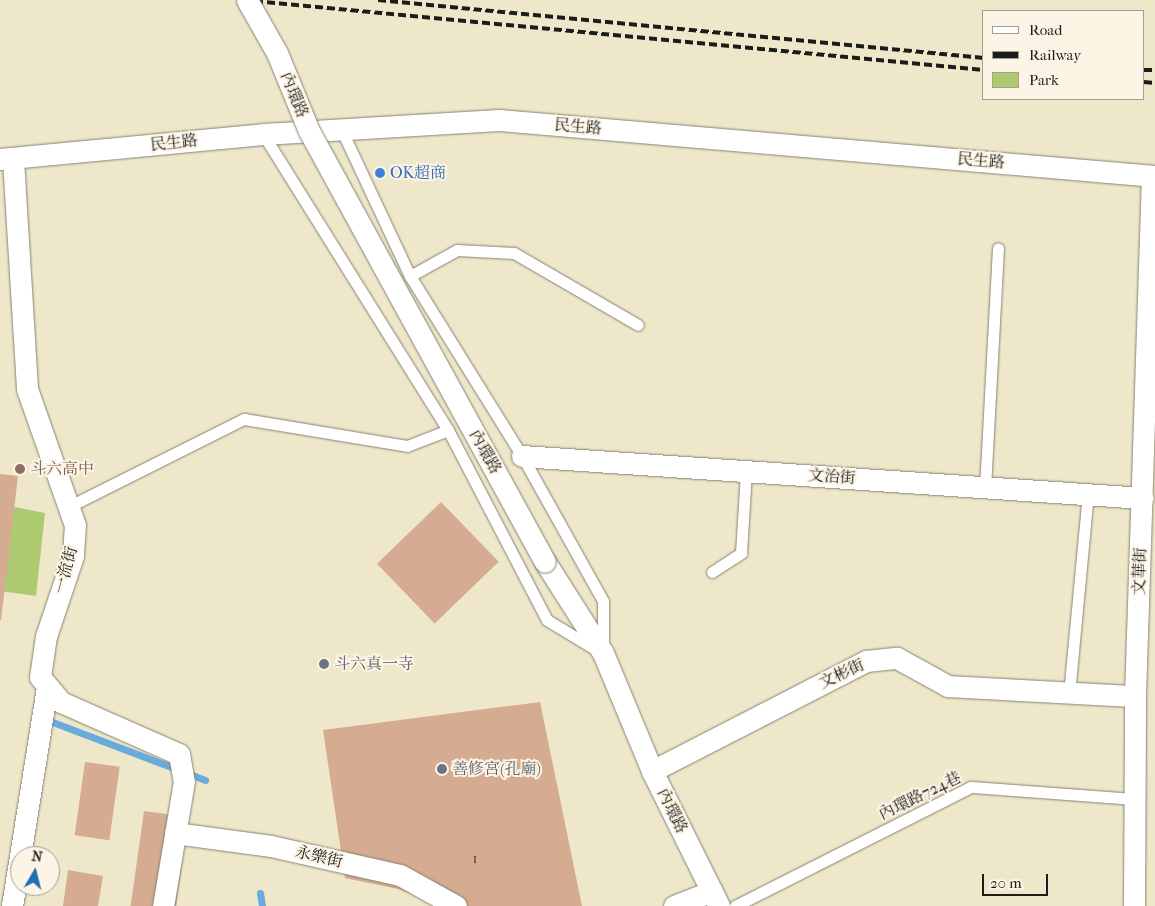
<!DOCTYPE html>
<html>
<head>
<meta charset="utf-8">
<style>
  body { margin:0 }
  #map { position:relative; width:1155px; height:906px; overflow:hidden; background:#eee7ca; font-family:"IM FELL French Canon","Noto Serif TC",serif }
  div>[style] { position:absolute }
  .green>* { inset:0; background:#adca71 }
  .stream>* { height:7px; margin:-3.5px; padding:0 3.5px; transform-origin:3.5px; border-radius:3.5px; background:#69abdd }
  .building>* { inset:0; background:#d5ab91; transform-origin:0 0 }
  .roads { filter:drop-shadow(0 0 1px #858273) drop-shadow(0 0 1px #858273) }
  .lane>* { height:11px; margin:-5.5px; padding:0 5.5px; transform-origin:5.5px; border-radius:5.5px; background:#fff }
  .street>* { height:21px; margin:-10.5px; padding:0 10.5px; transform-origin:10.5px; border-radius:10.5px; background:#fff }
  .rail>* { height:4px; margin-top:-2px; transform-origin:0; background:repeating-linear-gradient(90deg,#1c1c1c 0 8px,transparent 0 12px) }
  .bridges { filter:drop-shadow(0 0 1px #858273) drop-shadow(0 0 1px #858273) }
  .street-bridge>* { height:21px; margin:-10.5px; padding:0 10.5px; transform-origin:10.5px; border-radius:10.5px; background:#fff }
  .dots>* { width:14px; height:14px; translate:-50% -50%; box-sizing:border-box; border:2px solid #fcf5e5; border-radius:50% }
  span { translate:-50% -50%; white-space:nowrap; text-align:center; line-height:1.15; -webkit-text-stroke:4px #fcf5e5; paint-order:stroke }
  .number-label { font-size:14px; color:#4a4039 }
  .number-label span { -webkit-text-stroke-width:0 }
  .street-label { font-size:16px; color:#1c1c1c }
  .shop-label { font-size:16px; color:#366cbe }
  .left { translate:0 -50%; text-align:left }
  .education-label { font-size:16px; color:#785e54 }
  .worship-label { font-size:16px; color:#5b616d }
  .legend { position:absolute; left:982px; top:10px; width:162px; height:90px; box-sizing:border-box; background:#fcf5e5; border:1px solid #a29e95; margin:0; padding:6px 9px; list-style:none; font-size:15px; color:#1c1c1c }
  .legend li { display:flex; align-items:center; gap:10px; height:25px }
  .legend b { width:25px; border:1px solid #a29e95 }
  .north { position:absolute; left:10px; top:846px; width:50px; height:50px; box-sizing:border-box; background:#fcf5e5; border:1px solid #a29e95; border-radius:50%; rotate:8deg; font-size:14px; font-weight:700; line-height:20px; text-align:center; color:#1c1c1c }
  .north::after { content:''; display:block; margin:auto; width:18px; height:22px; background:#1f6fb2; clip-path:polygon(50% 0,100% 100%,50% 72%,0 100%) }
  .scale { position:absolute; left:982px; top:874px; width:66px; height:22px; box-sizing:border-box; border:2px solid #1c1c1c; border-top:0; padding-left:6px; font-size:15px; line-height:18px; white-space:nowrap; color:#1c1c1c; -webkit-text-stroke:4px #fcf5e5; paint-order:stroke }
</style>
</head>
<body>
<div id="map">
  <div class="green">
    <div style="clip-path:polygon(4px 505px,45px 513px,36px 596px,0 591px)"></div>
  </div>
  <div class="stream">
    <div style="left:50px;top:721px;width:166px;rotate:20.8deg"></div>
    <div style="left:260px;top:893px;width:13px;rotate:81deg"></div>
  </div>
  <div class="building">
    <div style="clip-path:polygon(0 474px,18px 476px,1px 620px,0 620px)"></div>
    <div style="left:441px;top:502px;width:83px;height:89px;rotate:46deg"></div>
    <div style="clip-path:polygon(540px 702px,582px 906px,442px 906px,398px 889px,345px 878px,323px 730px)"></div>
    <div style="left:85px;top:762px;width:35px;height:74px;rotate:8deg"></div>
    <div style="left:144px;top:811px;width:45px;height:96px;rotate:8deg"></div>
    <div style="clip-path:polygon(68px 870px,103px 876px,98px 906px,63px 906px)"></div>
  </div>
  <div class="roads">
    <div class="lane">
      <div style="left:342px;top:131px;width:160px;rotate:64.9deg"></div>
      <div style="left:410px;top:276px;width:212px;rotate:58.1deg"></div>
      <div style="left:522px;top:456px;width:166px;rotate:60.8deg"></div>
      <div style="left:603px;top:601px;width:48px;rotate:90deg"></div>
      <div style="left:263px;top:134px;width:349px;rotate:58deg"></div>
      <div style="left:448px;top:430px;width:214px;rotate:62.5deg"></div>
      <div style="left:547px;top:620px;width:56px;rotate:31.1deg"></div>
      <div style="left:410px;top:276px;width:54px;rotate:-29deg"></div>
      <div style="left:457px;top:250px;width:57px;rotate:3deg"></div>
      <div style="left:514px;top:253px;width:143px;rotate:30.1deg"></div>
      <div style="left:985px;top:488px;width:240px;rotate:-86.9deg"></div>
      <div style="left:70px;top:506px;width:195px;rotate:-26.6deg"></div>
      <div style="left:244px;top:419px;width:165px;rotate:9.4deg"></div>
      <div style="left:407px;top:446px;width:44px;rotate:-21.3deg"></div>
      <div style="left:712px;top:572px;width:35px;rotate:-33deg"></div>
      <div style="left:741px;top:553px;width:82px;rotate:-86.5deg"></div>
      <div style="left:1069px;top:694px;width:201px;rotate:-84.6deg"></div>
      <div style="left:735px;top:906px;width:264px;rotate:-26.8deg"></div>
      <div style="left:971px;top:787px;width:165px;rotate:4.2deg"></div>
    </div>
    <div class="street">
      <div style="left:0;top:159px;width:264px;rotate:-5.4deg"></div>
      <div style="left:263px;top:134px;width:236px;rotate:-3.4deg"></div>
      <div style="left:499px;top:120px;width:658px;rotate:4.88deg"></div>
      <div style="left:13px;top:159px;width:230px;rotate:86.5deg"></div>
      <div style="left:27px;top:389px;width:144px;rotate:70.6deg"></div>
      <div style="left:75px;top:525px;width:31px;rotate:94deg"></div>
      <div style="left:73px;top:556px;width:84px;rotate:108.6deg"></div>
      <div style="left:46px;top:636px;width:41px;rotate:98.3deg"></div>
      <div style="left:40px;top:677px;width:33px;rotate:50deg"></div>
      <div style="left:61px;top:702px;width:129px;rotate:23.8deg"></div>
      <div style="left:179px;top:754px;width:27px;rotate:80deg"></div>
      <div style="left:184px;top:781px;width:127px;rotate:99.5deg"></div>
      <div style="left:522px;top:456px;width:622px;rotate:3.87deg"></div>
      <div style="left:545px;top:562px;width:108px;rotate:57.5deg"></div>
      <div style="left:603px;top:653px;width:128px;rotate:67.4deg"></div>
      <div style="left:652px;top:771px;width:151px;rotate:63.6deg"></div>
      <div style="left:652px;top:771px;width:241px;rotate:-27.2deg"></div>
      <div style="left:866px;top:661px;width:31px;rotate:-6deg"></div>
      <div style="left:897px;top:658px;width:58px;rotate:28.8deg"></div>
      <div style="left:948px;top:686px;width:187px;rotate:3.1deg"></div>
      <div style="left:175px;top:833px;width:97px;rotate:7.7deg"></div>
      <div style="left:271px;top:846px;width:132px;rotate:12.7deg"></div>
      <div style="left:400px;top:875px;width:64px;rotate:29deg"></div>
      <div style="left:12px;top:906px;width:221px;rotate:-80.9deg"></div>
      <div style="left:674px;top:906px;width:41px;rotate:-21.5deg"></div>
      <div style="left:1134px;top:906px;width:210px;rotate:-89.7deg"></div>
      <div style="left:1135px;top:696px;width:520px;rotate:-88.13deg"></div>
    </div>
  </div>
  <div class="rail">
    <div style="left:243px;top:0;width:744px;rotate:5.4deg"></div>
    <div style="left:378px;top:0;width:609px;rotate:5.47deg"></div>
    <div style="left:1144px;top:70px;width:11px"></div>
    <div style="left:1144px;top:82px;width:11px;rotate:5deg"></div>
  </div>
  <div class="bridges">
    <div class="street-bridge">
      <div style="left:247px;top:0;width:61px;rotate:60.5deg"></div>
      <div style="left:277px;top:53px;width:84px;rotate:67.7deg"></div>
      <div style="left:309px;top:131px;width:491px;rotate:61.3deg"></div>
    </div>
  </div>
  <div class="dots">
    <div style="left:380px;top:173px;background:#3f7fe0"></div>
    <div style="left:20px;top:469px;background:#8d6e63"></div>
    <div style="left:324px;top:664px;background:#6b7280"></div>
    <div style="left:442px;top:769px;background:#6b7280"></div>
  </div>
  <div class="number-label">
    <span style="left:475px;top:859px">1</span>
  </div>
  <div class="street-label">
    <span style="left:294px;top:95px;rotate:68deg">內環路</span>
    <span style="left:578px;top:127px;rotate:5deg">民生路</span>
    <span style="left:174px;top:143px;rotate:-6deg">民生路</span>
    <span style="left:981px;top:161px;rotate:5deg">民生路</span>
    <span style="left:485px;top:452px;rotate:61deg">內環路</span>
    <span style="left:832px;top:477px;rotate:4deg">文治街</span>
    <span style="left:66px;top:570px;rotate:-75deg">一流街</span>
    <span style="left:1140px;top:571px;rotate:-88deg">文華街</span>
    <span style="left:842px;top:674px;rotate:-25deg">文彬街</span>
    <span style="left:920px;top:796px;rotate:-26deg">內環路724巷</span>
    <span style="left:672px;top:811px;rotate:64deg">內環路</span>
    <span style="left:319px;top:857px;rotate:13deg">永樂街</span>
  </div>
  <div class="shop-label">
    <span class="left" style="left:390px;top:173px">OK超商</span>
  </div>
  <div class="education-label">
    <span class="left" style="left:30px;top:469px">斗六高中</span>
  </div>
  <div class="worship-label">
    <span class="left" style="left:334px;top:664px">斗六真一寺</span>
    <span class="left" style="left:452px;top:769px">善修宮(孔廟)</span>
  </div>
  <ul class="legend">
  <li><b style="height:6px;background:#fff"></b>Road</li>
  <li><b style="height:6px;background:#1c1c1c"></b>Railway</li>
  <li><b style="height:14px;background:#adca71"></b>Park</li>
  </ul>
  <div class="north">N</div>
  <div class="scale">20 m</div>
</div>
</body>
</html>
